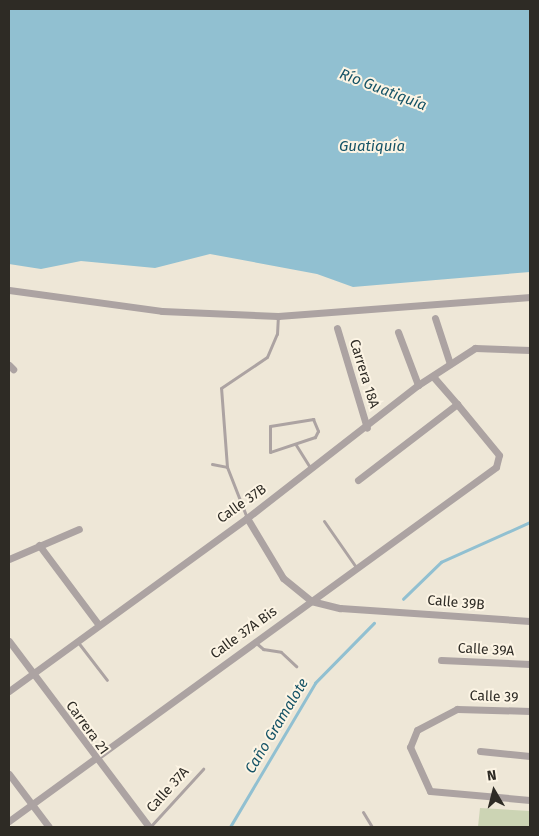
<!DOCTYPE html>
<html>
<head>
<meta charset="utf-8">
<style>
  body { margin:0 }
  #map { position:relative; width:539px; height:836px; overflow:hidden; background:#eee7d7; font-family:"Fira Sans",sans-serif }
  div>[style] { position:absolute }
  .green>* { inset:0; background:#ccd4b4 }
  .water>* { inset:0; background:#91c0d1 }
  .stream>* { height:2.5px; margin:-1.25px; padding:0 1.25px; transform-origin:1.25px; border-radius:1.25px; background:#91c0d1 }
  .lane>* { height:3px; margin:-1.5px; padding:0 1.5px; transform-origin:1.5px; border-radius:1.5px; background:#aca3a2 }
  .street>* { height:7px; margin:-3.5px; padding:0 3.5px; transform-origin:3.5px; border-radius:3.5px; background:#aca3a2 }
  span { translate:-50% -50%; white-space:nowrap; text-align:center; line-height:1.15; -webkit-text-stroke:4px #fcf4e4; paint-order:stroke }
  .street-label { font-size:14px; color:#2e2b25 }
  .water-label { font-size:15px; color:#155366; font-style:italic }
  .frame { position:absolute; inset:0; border:10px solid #2e2b25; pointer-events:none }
  .north { position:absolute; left:469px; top:766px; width:50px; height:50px; -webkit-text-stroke:4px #fcf4e4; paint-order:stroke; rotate:352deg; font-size:14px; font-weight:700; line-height:20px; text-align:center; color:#2e2b25 }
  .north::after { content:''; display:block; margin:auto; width:18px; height:22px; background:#2e2b25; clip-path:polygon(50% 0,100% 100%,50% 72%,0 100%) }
</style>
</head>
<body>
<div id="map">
  <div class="green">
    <div style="clip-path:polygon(480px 808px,530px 811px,530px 827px,478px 827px)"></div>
  </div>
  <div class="water">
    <div style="clip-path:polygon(9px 9px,530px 9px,530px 272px,353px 287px,317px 274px,210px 254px,155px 268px,81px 261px,41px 269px,9px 264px)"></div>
  </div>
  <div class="stream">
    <div style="left:403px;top:599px;width:53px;rotate:-44.2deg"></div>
    <div style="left:441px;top:562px;width:98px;rotate:-24.2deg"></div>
    <div style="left:230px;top:827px;width:167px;rotate:-59.4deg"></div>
    <div style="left:315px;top:683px;width:84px;rotate:-45.5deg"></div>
  </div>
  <div class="lane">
    <div style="left:313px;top:419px;width:13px;rotate:67deg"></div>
    <div style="left:318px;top:431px;width:7px;rotate:117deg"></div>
    <div style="left:315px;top:437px;width:47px;rotate:161.6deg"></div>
    <div style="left:270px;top:452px;width:26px;rotate:-90deg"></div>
    <div style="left:270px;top:426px;width:44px;rotate:-9.2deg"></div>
    <div style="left:296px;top:445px;width:26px;rotate:58deg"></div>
    <div style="left:212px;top:464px;width:15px;rotate:11deg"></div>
    <div style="left:247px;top:518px;width:55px;rotate:-111.4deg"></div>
    <div style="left:227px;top:467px;width:79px;rotate:-94.3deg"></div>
    <div style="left:221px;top:388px;width:55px;rotate:-34deg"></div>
    <div style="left:267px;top:357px;width:25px;rotate:-67deg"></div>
    <div style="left:277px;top:334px;width:17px;rotate:-87deg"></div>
    <div style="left:324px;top:521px;width:56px;rotate:55.2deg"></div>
    <div style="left:77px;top:641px;width:49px;rotate:52.4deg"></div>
    <div style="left:255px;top:642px;width:11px;rotate:41deg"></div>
    <div style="left:263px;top:649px;width:18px;rotate:9deg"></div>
    <div style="left:281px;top:652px;width:21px;rotate:43deg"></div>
    <div style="left:363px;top:812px;width:17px;rotate:59deg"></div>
    <div style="left:150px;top:827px;width:79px;rotate:-47.6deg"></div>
  </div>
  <div class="street">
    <div style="left:9px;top:290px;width:154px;rotate:7.8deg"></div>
    <div style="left:162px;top:311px;width:116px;rotate:2.5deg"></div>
    <div style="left:278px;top:316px;width:253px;rotate:-4.3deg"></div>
    <div style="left:435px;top:318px;width:48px;rotate:71.9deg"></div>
    <div style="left:337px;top:328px;width:104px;rotate:73.3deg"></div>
    <div style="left:398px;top:332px;width:57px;rotate:69.3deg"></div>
    <div style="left:9px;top:365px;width:6px;rotate:45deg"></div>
    <div style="left:358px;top:480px;width:125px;rotate:-37.5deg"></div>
    <div style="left:457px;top:404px;width:35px;rotate:-131deg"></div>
    <div style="left:247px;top:518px;width:70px;rotate:59deg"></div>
    <div style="left:283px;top:578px;width:36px;rotate:39deg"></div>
    <div style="left:311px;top:601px;width:30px;rotate:14deg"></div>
    <div style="left:340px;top:608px;width:190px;rotate:3.9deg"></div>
    <div style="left:39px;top:545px;width:99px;rotate:53.2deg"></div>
    <div style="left:9px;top:559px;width:76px;rotate:-23.2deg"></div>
    <div style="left:9px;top:641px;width:233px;rotate:53deg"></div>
    <div style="left:441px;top:660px;width:89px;rotate:2.6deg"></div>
    <div style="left:9px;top:691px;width:294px;rotate:-36deg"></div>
    <div style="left:247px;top:518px;width:217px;rotate:-37.9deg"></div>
    <div style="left:418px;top:385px;width:68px;rotate:-33deg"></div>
    <div style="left:475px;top:348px;width:55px;rotate:2.1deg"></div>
    <div style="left:530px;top:711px;width:73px;rotate:-178.4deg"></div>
    <div style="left:457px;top:709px;width:45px;rotate:152.3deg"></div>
    <div style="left:417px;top:730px;width:18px;rotate:112deg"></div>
    <div style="left:410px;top:747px;width:48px;rotate:65.6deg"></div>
    <div style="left:430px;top:791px;width:100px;rotate:5.1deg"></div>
    <div style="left:480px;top:751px;width:50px;rotate:5.7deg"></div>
    <div style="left:9px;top:774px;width:66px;rotate:53deg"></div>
    <div style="left:9px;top:821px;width:602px;rotate:-36.01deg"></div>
    <div style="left:496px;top:467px;width:12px;rotate:-76deg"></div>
    <div style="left:499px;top:455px;width:66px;rotate:-129.5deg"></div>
  </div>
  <div class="street-label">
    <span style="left:364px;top:374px;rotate:73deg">Carrera 18A</span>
    <span style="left:242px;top:504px;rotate:-35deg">Calle 37B</span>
    <span style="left:456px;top:603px;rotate:5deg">Calle 39B</span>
    <span style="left:244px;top:633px;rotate:-36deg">Calle 37A Bis</span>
    <span style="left:486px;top:650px;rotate:3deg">Calle 39A</span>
    <span style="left:494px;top:697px;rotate:2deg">Calle 39</span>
    <span style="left:87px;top:728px;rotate:54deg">Carrera 21</span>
    <span style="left:168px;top:790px;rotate:-48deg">Calle 37A</span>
  </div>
  <div class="water-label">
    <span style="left:383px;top:90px;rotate:21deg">Río Guatiquía</span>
    <span style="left:372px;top:147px">Guatiquía</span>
    <span style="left:277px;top:726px;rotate:-59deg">Caño Gramalote</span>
  </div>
  <div class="frame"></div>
  <div class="north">N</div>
</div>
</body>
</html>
